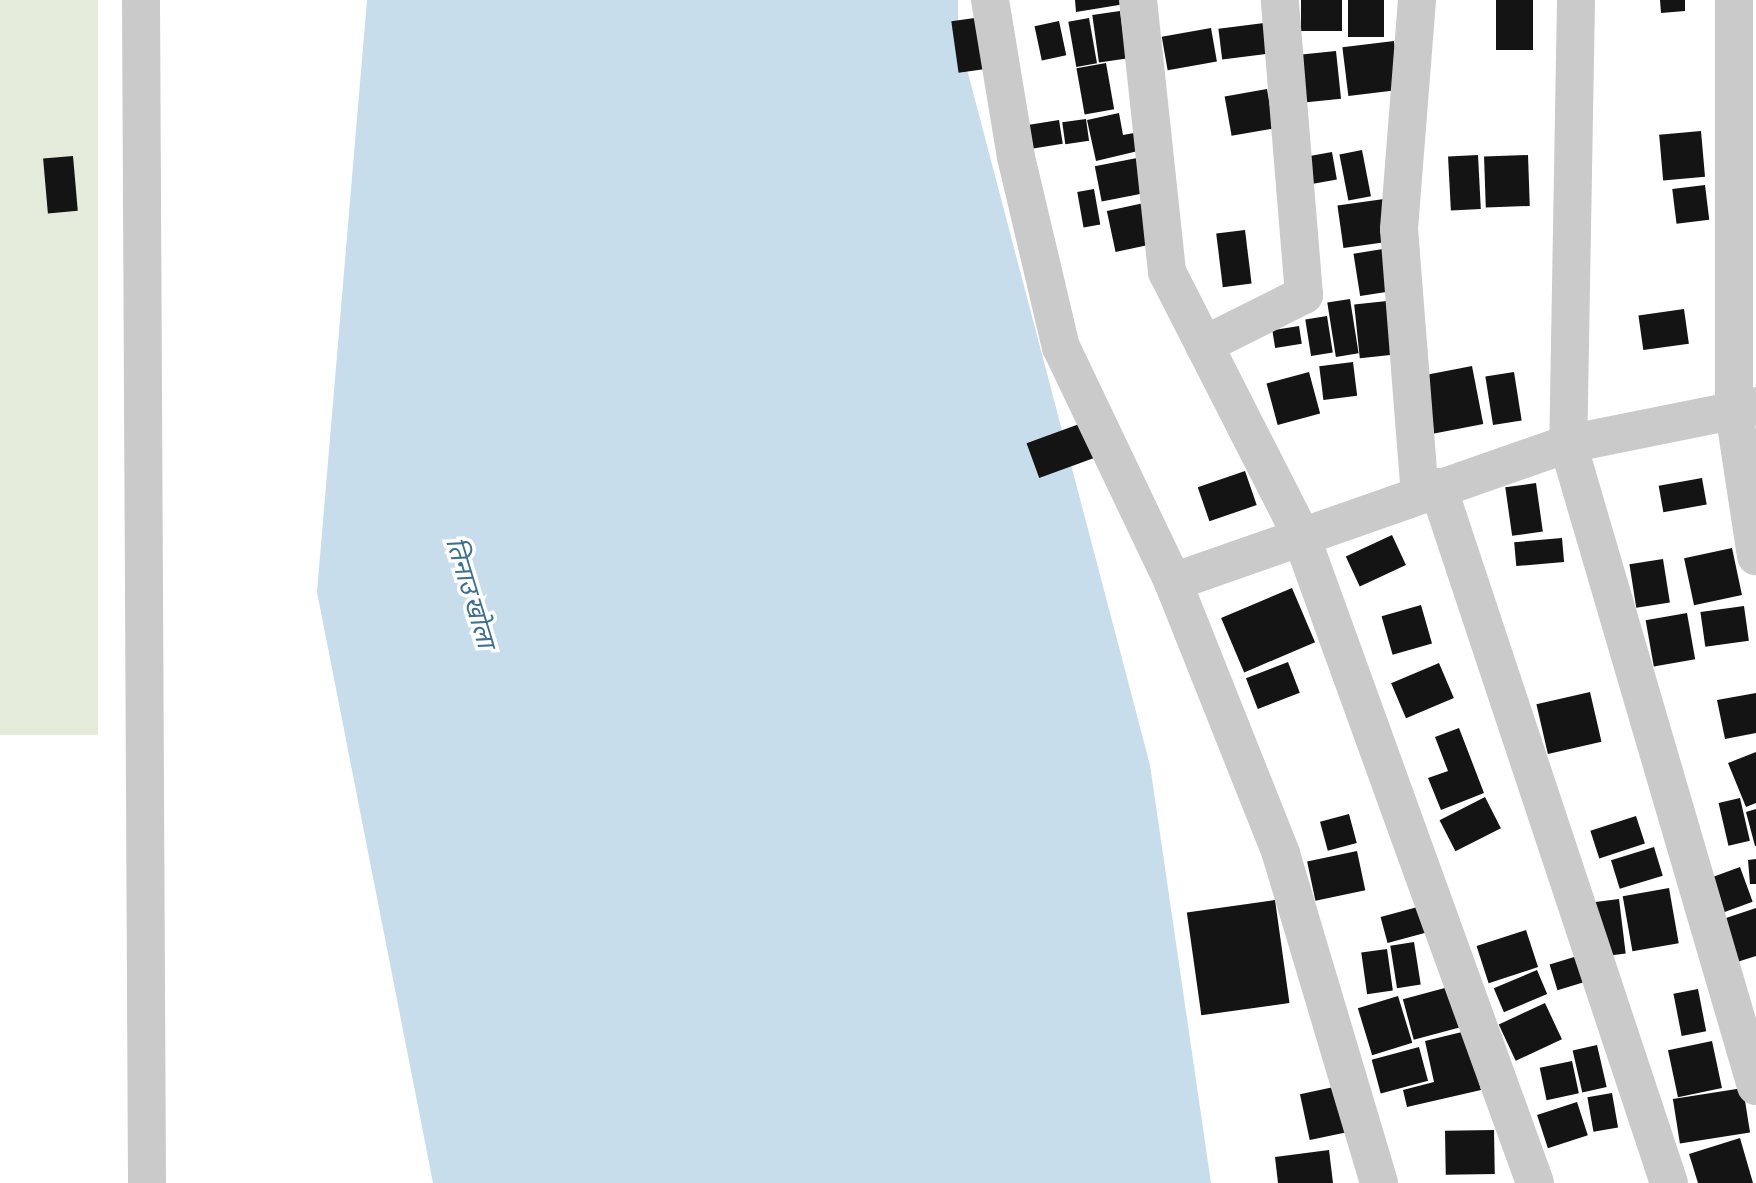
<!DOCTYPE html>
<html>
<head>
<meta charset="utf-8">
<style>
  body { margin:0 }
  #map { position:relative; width:1756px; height:1183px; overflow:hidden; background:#fff; font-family:"Sofia Sans Condensed","Noto Sans Devanagari",sans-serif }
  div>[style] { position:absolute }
  .green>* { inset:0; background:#e4ebdb; transform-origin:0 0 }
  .water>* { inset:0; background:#c7ddeb }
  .building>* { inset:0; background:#141414; transform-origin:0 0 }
  .street>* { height:38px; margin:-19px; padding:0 19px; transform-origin:19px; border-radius:19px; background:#cacaca }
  span { translate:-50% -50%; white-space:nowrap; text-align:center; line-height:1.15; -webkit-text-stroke:7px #fff; paint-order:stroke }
  .water-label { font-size:26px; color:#3d6f8e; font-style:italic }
</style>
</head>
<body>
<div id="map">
  <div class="green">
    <div style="left:0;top:0;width:98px;height:735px"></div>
  </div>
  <div class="water">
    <div style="clip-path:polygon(367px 0,958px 0,958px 35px,1150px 765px,1211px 1183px,433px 1183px,317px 592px)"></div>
  </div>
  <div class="building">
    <div style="clip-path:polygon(1075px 0,1125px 0,1125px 4px,1076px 12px)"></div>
    <div style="left:1301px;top:0;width:41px;height:31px"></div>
    <div style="left:1348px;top:0;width:36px;height:37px"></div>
    <div style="left:1496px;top:0;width:37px;height:50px"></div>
    <div style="clip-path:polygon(1660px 0,1685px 0,1685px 11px,1661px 13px)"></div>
    <div style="left:1120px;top:11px;width:48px;height:28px;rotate:82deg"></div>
    <div style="left:982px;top:17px;width:52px;height:31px;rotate:82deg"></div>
    <div style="left:1089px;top:18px;width:46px;height:21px;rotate:80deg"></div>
    <div style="left:1059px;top:21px;width:35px;height:25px;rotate:78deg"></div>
    <div style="left:1273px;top:22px;width:31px;height:55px;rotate:83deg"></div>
    <div style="left:1211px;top:28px;width:34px;height:50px;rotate:80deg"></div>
    <div style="left:1394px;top:41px;width:49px;height:52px;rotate:83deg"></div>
    <div style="left:1336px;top:51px;width:48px;height:37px;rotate:84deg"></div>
    <div style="left:1106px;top:63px;width:47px;height:30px;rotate:80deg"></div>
    <div style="left:1267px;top:89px;width:40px;height:43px;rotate:80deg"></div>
    <div style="clip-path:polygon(1119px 113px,1123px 135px,1134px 133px,1138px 151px,1096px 161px,1087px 120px)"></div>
    <div style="left:1086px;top:119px;width:22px;height:24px;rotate:82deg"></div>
    <div style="left:1059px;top:120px;width:24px;height:30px;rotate:81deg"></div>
    <div style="left:1701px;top:131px;width:46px;height:42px;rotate:85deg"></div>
    <div style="left:1362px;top:150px;width:47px;height:23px;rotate:79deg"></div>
    <div style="left:1332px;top:152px;width:28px;height:31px;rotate:80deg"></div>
    <div style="left:1478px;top:155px;width:54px;height:30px;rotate:87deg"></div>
    <div style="left:1528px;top:155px;width:51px;height:44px;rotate:88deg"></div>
    <div style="left:73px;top:156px;width:55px;height:30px;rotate:85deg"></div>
    <div style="left:1137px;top:158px;width:36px;height:43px;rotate:79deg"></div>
    <div style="left:1705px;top:185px;width:35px;height:33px;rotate:83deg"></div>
    <div style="left:1094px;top:189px;width:36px;height:17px;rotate:80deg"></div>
    <div style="left:1384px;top:199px;width:43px;height:47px;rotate:82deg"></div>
    <div style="left:1144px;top:203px;width:42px;height:38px;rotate:78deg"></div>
    <div style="left:1245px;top:230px;width:54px;height:29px;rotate:83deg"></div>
    <div style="left:1389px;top:248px;width:43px;height:36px;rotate:81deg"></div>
    <div style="left:1350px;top:299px;width:55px;height:23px;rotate:81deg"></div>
    <div style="left:1387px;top:301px;width:54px;height:33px;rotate:84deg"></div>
    <div style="left:1684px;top:309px;width:35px;height:46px;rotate:82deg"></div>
    <div style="left:1327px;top:316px;width:37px;height:22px;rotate:81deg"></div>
    <div style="left:1299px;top:326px;width:18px;height:27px;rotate:81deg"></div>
    <div style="left:1353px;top:362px;width:34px;height:34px;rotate:83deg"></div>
    <div style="left:1472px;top:366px;width:59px;height:50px;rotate:79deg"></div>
    <div style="left:1309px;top:372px;width:43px;height:44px;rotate:75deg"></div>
    <div style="left:1514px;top:372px;width:49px;height:29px;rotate:81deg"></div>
    <div style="left:1082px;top:423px;width:37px;height:59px;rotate:70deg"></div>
    <div style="left:1245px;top:471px;width:36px;height:50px;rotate:71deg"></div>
    <div style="left:1702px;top:478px;width:27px;height:44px;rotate:80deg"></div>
    <div style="left:1536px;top:483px;width:49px;height:31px;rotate:82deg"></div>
    <div style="left:1392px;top:535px;width:33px;height:51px;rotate:65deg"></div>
    <div style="left:1562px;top:538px;width:24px;height:48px;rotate:85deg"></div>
    <div style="left:1732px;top:548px;width:48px;height:49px;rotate:78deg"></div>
    <div style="left:1663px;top:559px;width:44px;height:34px;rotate:81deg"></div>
    <div style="left:1292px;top:588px;width:59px;height:77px;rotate:67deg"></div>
    <div style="left:1421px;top:605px;width:40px;height:41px;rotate:74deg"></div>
    <div style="left:1744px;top:606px;width:35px;height:44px;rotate:82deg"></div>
    <div style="left:1687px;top:613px;width:47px;height:42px;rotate:80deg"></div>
    <div style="left:1288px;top:662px;width:33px;height:45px;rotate:69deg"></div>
    <div style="left:1439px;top:663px;width:38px;height:52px;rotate:67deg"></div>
    <div style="left:1590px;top:692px;width:51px;height:55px;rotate:77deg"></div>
    <div style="clip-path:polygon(1756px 693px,1756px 733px,1725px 739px,1717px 700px)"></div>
    <div style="clip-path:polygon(1459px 728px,1484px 793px,1441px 810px,1428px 778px,1448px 771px,1435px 737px)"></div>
    <div style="clip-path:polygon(1756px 752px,1756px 803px,1746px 807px,1728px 763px)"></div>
    <div style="left:1485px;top:797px;width:35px;height:51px;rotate:63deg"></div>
    <div style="left:1740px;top:798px;width:44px;height:22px;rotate:77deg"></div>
    <div style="clip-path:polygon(1756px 809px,1756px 846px,1755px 846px,1746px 812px)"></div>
    <div style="left:1349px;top:814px;width:30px;height:30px;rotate:75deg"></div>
    <div style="left:1636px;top:816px;width:29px;height:48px;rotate:72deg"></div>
    <div style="left:1654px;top:847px;width:30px;height:45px;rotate:73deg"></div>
    <div style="left:1357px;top:851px;width:40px;height:51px;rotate:78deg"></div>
    <div style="clip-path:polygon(1756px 859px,1756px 884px,1750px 884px,1748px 860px)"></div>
    <div style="left:1740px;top:867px;width:37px;height:32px;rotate:70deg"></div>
    <div style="left:1669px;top:888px;width:56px;height:47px;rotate:80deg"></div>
    <div style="left:1619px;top:899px;width:55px;height:26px;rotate:83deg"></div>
    <div style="left:1275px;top:900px;width:104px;height:89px;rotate:82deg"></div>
    <div style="left:1425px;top:905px;width:27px;height:46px;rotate:75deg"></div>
    <div style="clip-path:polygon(1756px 908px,1756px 956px,1737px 962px,1723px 919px)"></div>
    <div style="left:1526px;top:930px;width:39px;height:52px;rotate:72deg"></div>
    <div style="left:1414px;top:942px;width:43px;height:24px;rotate:81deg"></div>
    <div style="left:1387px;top:949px;width:42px;height:26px;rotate:82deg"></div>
    <div style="left:1584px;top:954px;width:27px;height:36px;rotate:73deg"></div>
    <div style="left:1537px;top:970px;width:26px;height:47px;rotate:67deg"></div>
    <div style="left:1456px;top:985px;width:42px;height:55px;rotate:75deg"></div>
    <div style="left:1698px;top:989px;width:43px;height:25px;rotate:79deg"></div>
    <div style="left:1398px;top:996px;width:49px;height:42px;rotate:73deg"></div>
    <div style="left:1545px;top:1003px;width:40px;height:51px;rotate:65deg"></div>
    <div style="clip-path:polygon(1466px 1031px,1481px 1090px,1407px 1107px,1403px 1090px,1434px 1082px,1425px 1041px)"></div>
    <div style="left:1712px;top:1041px;width:48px;height:45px;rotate:78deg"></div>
    <div style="left:1597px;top:1045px;width:43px;height:25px;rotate:77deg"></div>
    <div style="left:1419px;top:1047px;width:35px;height:49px;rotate:75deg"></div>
    <div style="left:1572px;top:1061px;width:33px;height:33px;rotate:78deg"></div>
    <div style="left:1343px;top:1085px;width:47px;height:44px;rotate:78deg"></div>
    <div style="left:1743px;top:1088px;width:45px;height:71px;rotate:81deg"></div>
    <div style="left:1612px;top:1093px;width:35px;height:25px;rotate:80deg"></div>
    <div style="left:1577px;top:1102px;width:35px;height:42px;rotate:72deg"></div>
    <div style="left:1494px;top:1130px;width:44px;height:49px;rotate:89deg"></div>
    <div style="clip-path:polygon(1740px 1138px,1753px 1183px,1698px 1183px,1689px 1154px)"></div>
    <div style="clip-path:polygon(1329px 1150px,1333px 1183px,1278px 1183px,1275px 1157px)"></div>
  </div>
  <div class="street">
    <div style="left:141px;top:0;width:1183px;rotate:89.71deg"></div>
    <div style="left:990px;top:0;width:159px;rotate:80.6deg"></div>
    <div style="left:1016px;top:157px;width:195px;rotate:76.7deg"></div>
    <div style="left:1061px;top:347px;width:260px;rotate:64.5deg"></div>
    <div style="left:1173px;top:582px;width:293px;rotate:68.3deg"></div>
    <div style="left:1281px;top:854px;width:343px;rotate:73.4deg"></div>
    <div style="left:1138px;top:0;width:274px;rotate:83.9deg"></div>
    <div style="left:1167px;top:272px;width:293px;rotate:63deg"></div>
    <div style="left:1300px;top:533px;width:691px;rotate:70.12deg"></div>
    <div style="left:1417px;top:0;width:230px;rotate:94.5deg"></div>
    <div style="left:1399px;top:229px;width:265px;rotate:85.5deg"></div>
    <div style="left:1576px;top:0;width:444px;rotate:91deg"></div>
    <div style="left:1568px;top:444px;width:669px;rotate:73.68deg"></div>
    <div style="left:1734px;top:0;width:412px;rotate:90deg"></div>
    <div style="left:1734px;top:412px;width:146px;rotate:81.3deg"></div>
    <div style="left:1204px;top:345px;width:112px;rotate:-26.6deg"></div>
    <div style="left:1304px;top:295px;width:296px;rotate:-94.7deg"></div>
    <div style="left:1438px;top:487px;width:733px;rotate:71.64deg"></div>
    <div style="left:1173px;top:582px;width:418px;rotate:-19.3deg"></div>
    <div style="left:1568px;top:444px;width:192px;rotate:-11.4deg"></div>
  </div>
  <div class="water-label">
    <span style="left:469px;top:593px;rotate:73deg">तिनाउ खोला</span>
  </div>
</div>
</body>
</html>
